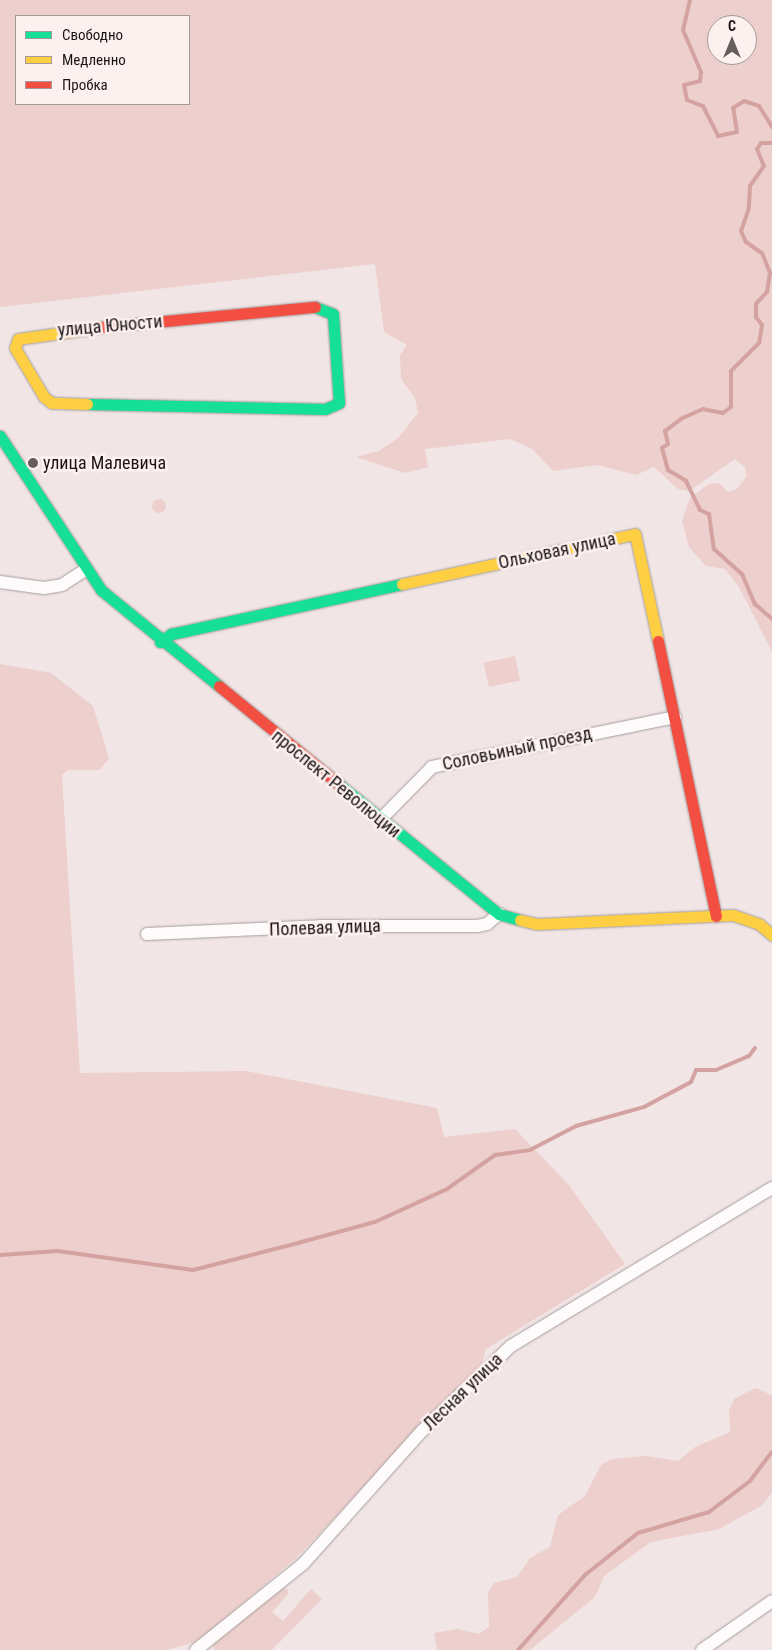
<!DOCTYPE html>
<html>
<head>
<meta charset="utf-8">
<style>
  body { margin:0 }
  #map { position:relative; width:772px; height:1650px; overflow:hidden; background:#f1e6e5; font-family:"Roboto Condensed",sans-serif }
  div>[style] { position:absolute }
  .green>* { inset:0; background:#edcfcd; transform-origin:0 0 }
  .round { border-radius:50% }
  .stream>* { height:4px; margin:-2px; padding:0 2px; transform-origin:2px; border-radius:2px; background:#d4a2a0 }
  .roads { filter:drop-shadow(0 0 1px #a69d9d) drop-shadow(0 0 1px #a69d9d) }
  .street>* { height:12px; margin:-6px; padding:0 6px; transform-origin:6px; border-radius:6px; background:#fdfbfb }
  .fast>* { height:11px; margin:-5.5px; padding:0 5.5px; transform-origin:5.5px; border-radius:5.5px; background:#16e098 }
  .slow>* { height:11px; margin:-5.5px; padding:0 5.5px; transform-origin:5.5px; border-radius:5.5px; background:#ffcf43 }
  .jam>* { height:11px; margin:-5.5px; padding:0 5.5px; transform-origin:5.5px; border-radius:5.5px; background:#f24e42 }
  .dots>* { width:14px; height:14px; translate:-50% -50%; box-sizing:border-box; border:2px solid #fdf1f0; border-radius:50% }
  span { translate:-50% -50%; white-space:nowrap; text-align:center; line-height:1.15; -webkit-text-stroke:5px #fdf1f0; paint-order:stroke }
  .street-label { font-size:18px; color:#1b1414 }
  .poi-label { font-size:18px; color:#1b1414 }
  .left { translate:0 -50%; text-align:left }
  .legend { position:absolute; left:15px; top:15px; width:175px; height:90px; box-sizing:border-box; background:#fdf1f0; border:1px solid #a39998; margin:0; padding:6px 9px; list-style:none; font-size:15px; color:#1b1414 }
  .legend li { display:flex; align-items:center; gap:10px; height:25px }
  .legend b { width:25px; border:1px solid #a39998 }
  .north { position:absolute; left:707px; top:15px; width:50px; height:50px; box-sizing:border-box; background:#fdf1f0; border:1px solid #a39998; border-radius:50%; rotate:0deg; font-size:14px; font-weight:700; line-height:20px; text-align:center; color:#1b1414 }
  .north::after { content:''; display:block; margin:auto; width:18px; height:22px; background:#665e5d; clip-path:polygon(50% 0,100% 100%,50% 72%,0 100%) }
</style>
</head>
<body>
<div id="map">
  <div class="green">
    <div style="clip-path:polygon(evenodd,0 0,772px 0,772px 652px,739px 587px,725px 569px,706px 566px,689px 547px,682px 521px,690px 498px,709px 484px,719px 483px,728px 492px,737px 489px,746px 477px,745px 467px,735px 459px,689px 491px,678px 489px,654px 467px,636px 475px,597px 465px,553px 471px,532px 449px,510px 439px,425px 449px,428px 467px,405px 473px,356px 457px,379px 451px,398px 438px,418px 413px,415px 398px,401px 379px,400px 355px,407px 345px,384px 332px,375px 264px,0 307px,0 0,16px 16px,189px 16px,189px 104px,16px 104px,16px 16px,0 0,717px 25px,747px 25px,747px 55px,717px 55px,717px 25px)"></div>
    <div class="round" style="left:152px;top:499px;width:14px;height:14px"></div>
    <div style="left:515px;top:656px;width:25px;height:32px;rotate:78deg"></div>
    <div style="clip-path:polygon(0 664px,51px 673px,93px 706px,109px 758px,100px 770px,68px 770px,62px 775px,80px 1073px,246px 1071px,437px 1108px,444px 1137px,515px 1129px,569px 1185px,625px 1264px,486px 1349px,482px 1363px,296px 1558px,198px 1641px,168px 1650px,0 1650px)"></div>
    <div style="clip-path:polygon(755px 1388px,772px 1395px,772px 1493px,761px 1506px,719px 1529px,651px 1542px,604px 1576px,595px 1597px,530px 1650px,437px 1650px,434px 1633px,457px 1629px,479px 1634px,489px 1627px,488px 1593px,494px 1583px,517px 1577px,530px 1558px,550px 1547px,558px 1515px,585px 1496px,601px 1465px,612px 1459px,646px 1456px,678px 1461px,695px 1447px,730px 1432px,729px 1410px,734px 1399px)"></div>
    <div style="clip-path:polygon(287px 1588px,288px 1594px,272px 1612px,283px 1621px,311px 1589px,322px 1599px,272px 1650px,214px 1650px,213px 1642px,278px 1590px)"></div>
  </div>
  <div class="stream">
    <div style="left:690px;top:0;width:31px;rotate:103deg"></div>
    <div style="left:683px;top:30px;width:46px;rotate:66.8deg"></div>
    <div style="left:701px;top:72px;width:9px;rotate:96deg"></div>
    <div style="left:700px;top:81px;width:16px;rotate:166deg"></div>
    <div style="left:684px;top:85px;width:15px;rotate:79deg"></div>
    <div style="left:687px;top:100px;width:17px;rotate:21deg"></div>
    <div style="left:703px;top:106px;width:34px;rotate:63deg"></div>
    <div style="left:718px;top:136px;width:19px;rotate:-12deg"></div>
    <div style="left:737px;top:132px;width:24px;rotate:-99deg"></div>
    <div style="left:733px;top:108px;width:13px;rotate:-32deg"></div>
    <div style="left:744px;top:101px;width:16px;rotate:18deg"></div>
    <div style="left:759px;top:106px;width:25px;rotate:58deg"></div>
    <div style="left:772px;top:143px;width:11px;rotate:180deg"></div>
    <div style="left:761px;top:143px;width:7px;rotate:124deg"></div>
    <div style="left:757px;top:149px;width:18px;rotate:68deg"></div>
    <div style="left:764px;top:166px;width:24px;rotate:125deg"></div>
    <div style="left:750px;top:186px;width:22px;rotate:93deg"></div>
    <div style="left:749px;top:208px;width:24px;rotate:109deg"></div>
    <div style="left:741px;top:231px;width:12px;rotate:66deg"></div>
    <div style="left:746px;top:242px;width:19px;rotate:35deg"></div>
    <div style="left:762px;top:253px;width:22px;rotate:68deg"></div>
    <div style="left:770px;top:273px;width:19px;rotate:99deg"></div>
    <div style="left:767px;top:292px;width:16px;rotate:133deg"></div>
    <div style="left:756px;top:304px;width:13px;rotate:90deg"></div>
    <div style="left:756px;top:317px;width:10px;rotate:53deg"></div>
    <div style="left:762px;top:325px;width:18px;rotate:99deg"></div>
    <div style="left:759px;top:343px;width:40px;rotate:135deg"></div>
    <div style="left:731px;top:371px;width:36px;rotate:90deg"></div>
    <div style="left:731px;top:407px;width:10px;rotate:143deg"></div>
    <div style="left:723px;top:413px;width:20px;rotate:-169deg"></div>
    <div style="left:703px;top:409px;width:24px;rotate:156deg"></div>
    <div style="left:681px;top:419px;width:20px;rotate:143deg"></div>
    <div style="left:665px;top:431px;width:13px;rotate:77deg"></div>
    <div style="left:668px;top:444px;width:7px;rotate:146deg"></div>
    <div style="left:662px;top:448px;width:23px;rotate:75deg"></div>
    <div style="left:668px;top:470px;width:21px;rotate:31deg"></div>
    <div style="left:686px;top:481px;width:32px;rotate:64deg"></div>
    <div style="left:700px;top:510px;width:10px;rotate:24deg"></div>
    <div style="left:709px;top:514px;width:35px;rotate:82deg"></div>
    <div style="left:714px;top:549px;width:38px;rotate:42deg"></div>
    <div style="left:742px;top:574px;width:33px;rotate:67deg"></div>
    <div style="left:755px;top:604px;width:23px;rotate:41deg"></div>
    <div style="left:0;top:1255px;width:58px;rotate:-3.9deg"></div>
    <div style="left:58px;top:1251px;width:136px;rotate:8deg"></div>
    <div style="left:193px;top:1270px;width:108px;rotate:-14.4deg"></div>
    <div style="left:298px;top:1243px;width:80px;rotate:-15.3deg"></div>
    <div style="left:375px;top:1222px;width:79px;rotate:-24.6deg"></div>
    <div style="left:447px;top:1189px;width:59px;rotate:-35.3deg"></div>
    <div style="left:495px;top:1155px;width:35px;rotate:-8deg"></div>
    <div style="left:530px;top:1150px;width:52px;rotate:-27.6deg"></div>
    <div style="left:576px;top:1126px;width:71px;rotate:-15.6deg"></div>
    <div style="left:644px;top:1107px;width:53px;rotate:-28deg"></div>
    <div style="left:691px;top:1082px;width:13px;rotate:-67deg"></div>
    <div style="left:696px;top:1070px;width:20px"></div>
    <div style="left:716px;top:1070px;width:36px;rotate:-23deg"></div>
    <div style="left:749px;top:1056px;width:10px;rotate:-53deg"></div>
    <div style="left:518px;top:1650px;width:101px;rotate:-48.2deg"></div>
    <div style="left:585px;top:1575px;width:68px;rotate:-38.4deg"></div>
    <div style="left:638px;top:1533px;width:74px;rotate:-16.5deg"></div>
    <div style="left:709px;top:1512px;width:51px;rotate:-37.1deg"></div>
    <div style="left:750px;top:1481px;width:36px;rotate:-53deg"></div>
  </div>
  <div class="roads">
    <div class="street">
      <div style="left:0;top:582px;width:44px;rotate:7.8deg"></div>
      <div style="left:44px;top:588px;width:18px;rotate:-9deg"></div>
      <div style="left:62px;top:585px;width:27px;rotate:-33deg"></div>
      <div style="left:380px;top:820px;width:74px;rotate:-45.5deg"></div>
      <div style="left:432px;top:767px;width:248px;rotate:-11.6deg"></div>
      <div style="left:147px;top:934px;width:173px;rotate:-2.6deg"></div>
      <div style="left:320px;top:926px;width:157px"></div>
      <div style="left:477px;top:926px;width:10px;rotate:-11deg"></div>
      <div style="left:487px;top:924px;width:16px;rotate:-40deg"></div>
      <div style="left:196px;top:1650px;width:137px;rotate:-38.8deg"></div>
      <div style="left:303px;top:1564px;width:178px;rotate:-48.2deg"></div>
      <div style="left:422px;top:1431px;width:123px;rotate:-43.7deg"></div>
      <div style="left:511px;top:1346px;width:305px;rotate:-31.2deg"></div>
      <div style="left:702px;top:1650px;width:85px;rotate:-35deg"></div>
    </div>
    <div class="fast">
      <div style="left:87px;top:404px;width:238px;rotate:1.2deg"></div>
      <div style="left:325px;top:409px;width:15px;rotate:-23deg"></div>
      <div style="left:339px;top:403px;width:89px;rotate:-93.9deg"></div>
      <div style="left:333px;top:314px;width:19px;rotate:-159deg"></div>
      <div style="left:0;top:436px;width:184px;rotate:56.7deg"></div>
      <div style="left:101px;top:590px;width:152px;rotate:39.1deg"></div>
      <div style="left:160px;top:642px;width:14px;rotate:-36deg"></div>
      <div style="left:171px;top:634px;width:236px;rotate:-12.2deg"></div>
      <div style="left:340px;top:785px;width:205px;rotate:39.1deg"></div>
      <div style="left:499px;top:914px;width:22px;rotate:16deg"></div>
    </div>
    <div class="slow">
      <div style="left:87px;top:404px;width:35px;rotate:-178deg"></div>
      <div style="left:52px;top:403px;width:10px;rotate:-143deg"></div>
      <div style="left:44px;top:397px;width:57px;rotate:-120.6deg"></div>
      <div style="left:15px;top:348px;width:9px;rotate:-72deg"></div>
      <div style="left:18px;top:339px;width:85px;rotate:-8.1deg"></div>
      <div style="left:402px;top:584px;width:238px;rotate:-12.1deg"></div>
      <div style="left:635px;top:534px;width:109px;rotate:77.9deg"></div>
      <div style="left:520px;top:920px;width:17px;rotate:13deg"></div>
      <div style="left:537px;top:924px;width:196px;rotate:-2.6deg"></div>
      <div style="left:733px;top:915px;width:28px;rotate:19deg"></div>
      <div style="left:759px;top:924px;width:17px;rotate:40deg"></div>
    </div>
    <div class="jam">
      <div style="left:102px;top:327px;width:214px;rotate:-5.4deg"></div>
      <div style="left:658px;top:641px;width:281px;rotate:78.1deg"></div>
      <div style="left:219px;top:686px;width:156px;rotate:39.3deg"></div>
    </div>
  </div>
  <div class="dots">
    <div style="left:33px;top:463px;background:#665e5d"></div>
  </div>
  <div class="street-label">
    <span style="left:110px;top:326px;rotate:-5deg">улица Юности</span>
    <span style="left:557px;top:551px;rotate:-12deg">Ольховая улица</span>
    <span style="left:517px;top:749px;rotate:-12deg">Соловьиный проезд</span>
    <span style="left:336px;top:784px;rotate:39deg">проспект Революции</span>
    <span style="left:325px;top:928px;rotate:-2deg">Полевая улица</span>
    <span style="left:463px;top:1392px;rotate:-44deg">Лесная улица</span>
  </div>
  <div class="poi-label">
    <span class="left" style="left:43px;top:463px">улица Малевича</span>
  </div>
  <ul class="legend">
  <li><b style="height:6px;background:#16e098"></b>Свободно</li>
  <li><b style="height:6px;background:#ffcf43"></b>Медленно</li>
  <li><b style="height:6px;background:#f24e42"></b>Пробка</li>
  </ul>
  <div class="north">С</div>
</div>
</body>
</html>
